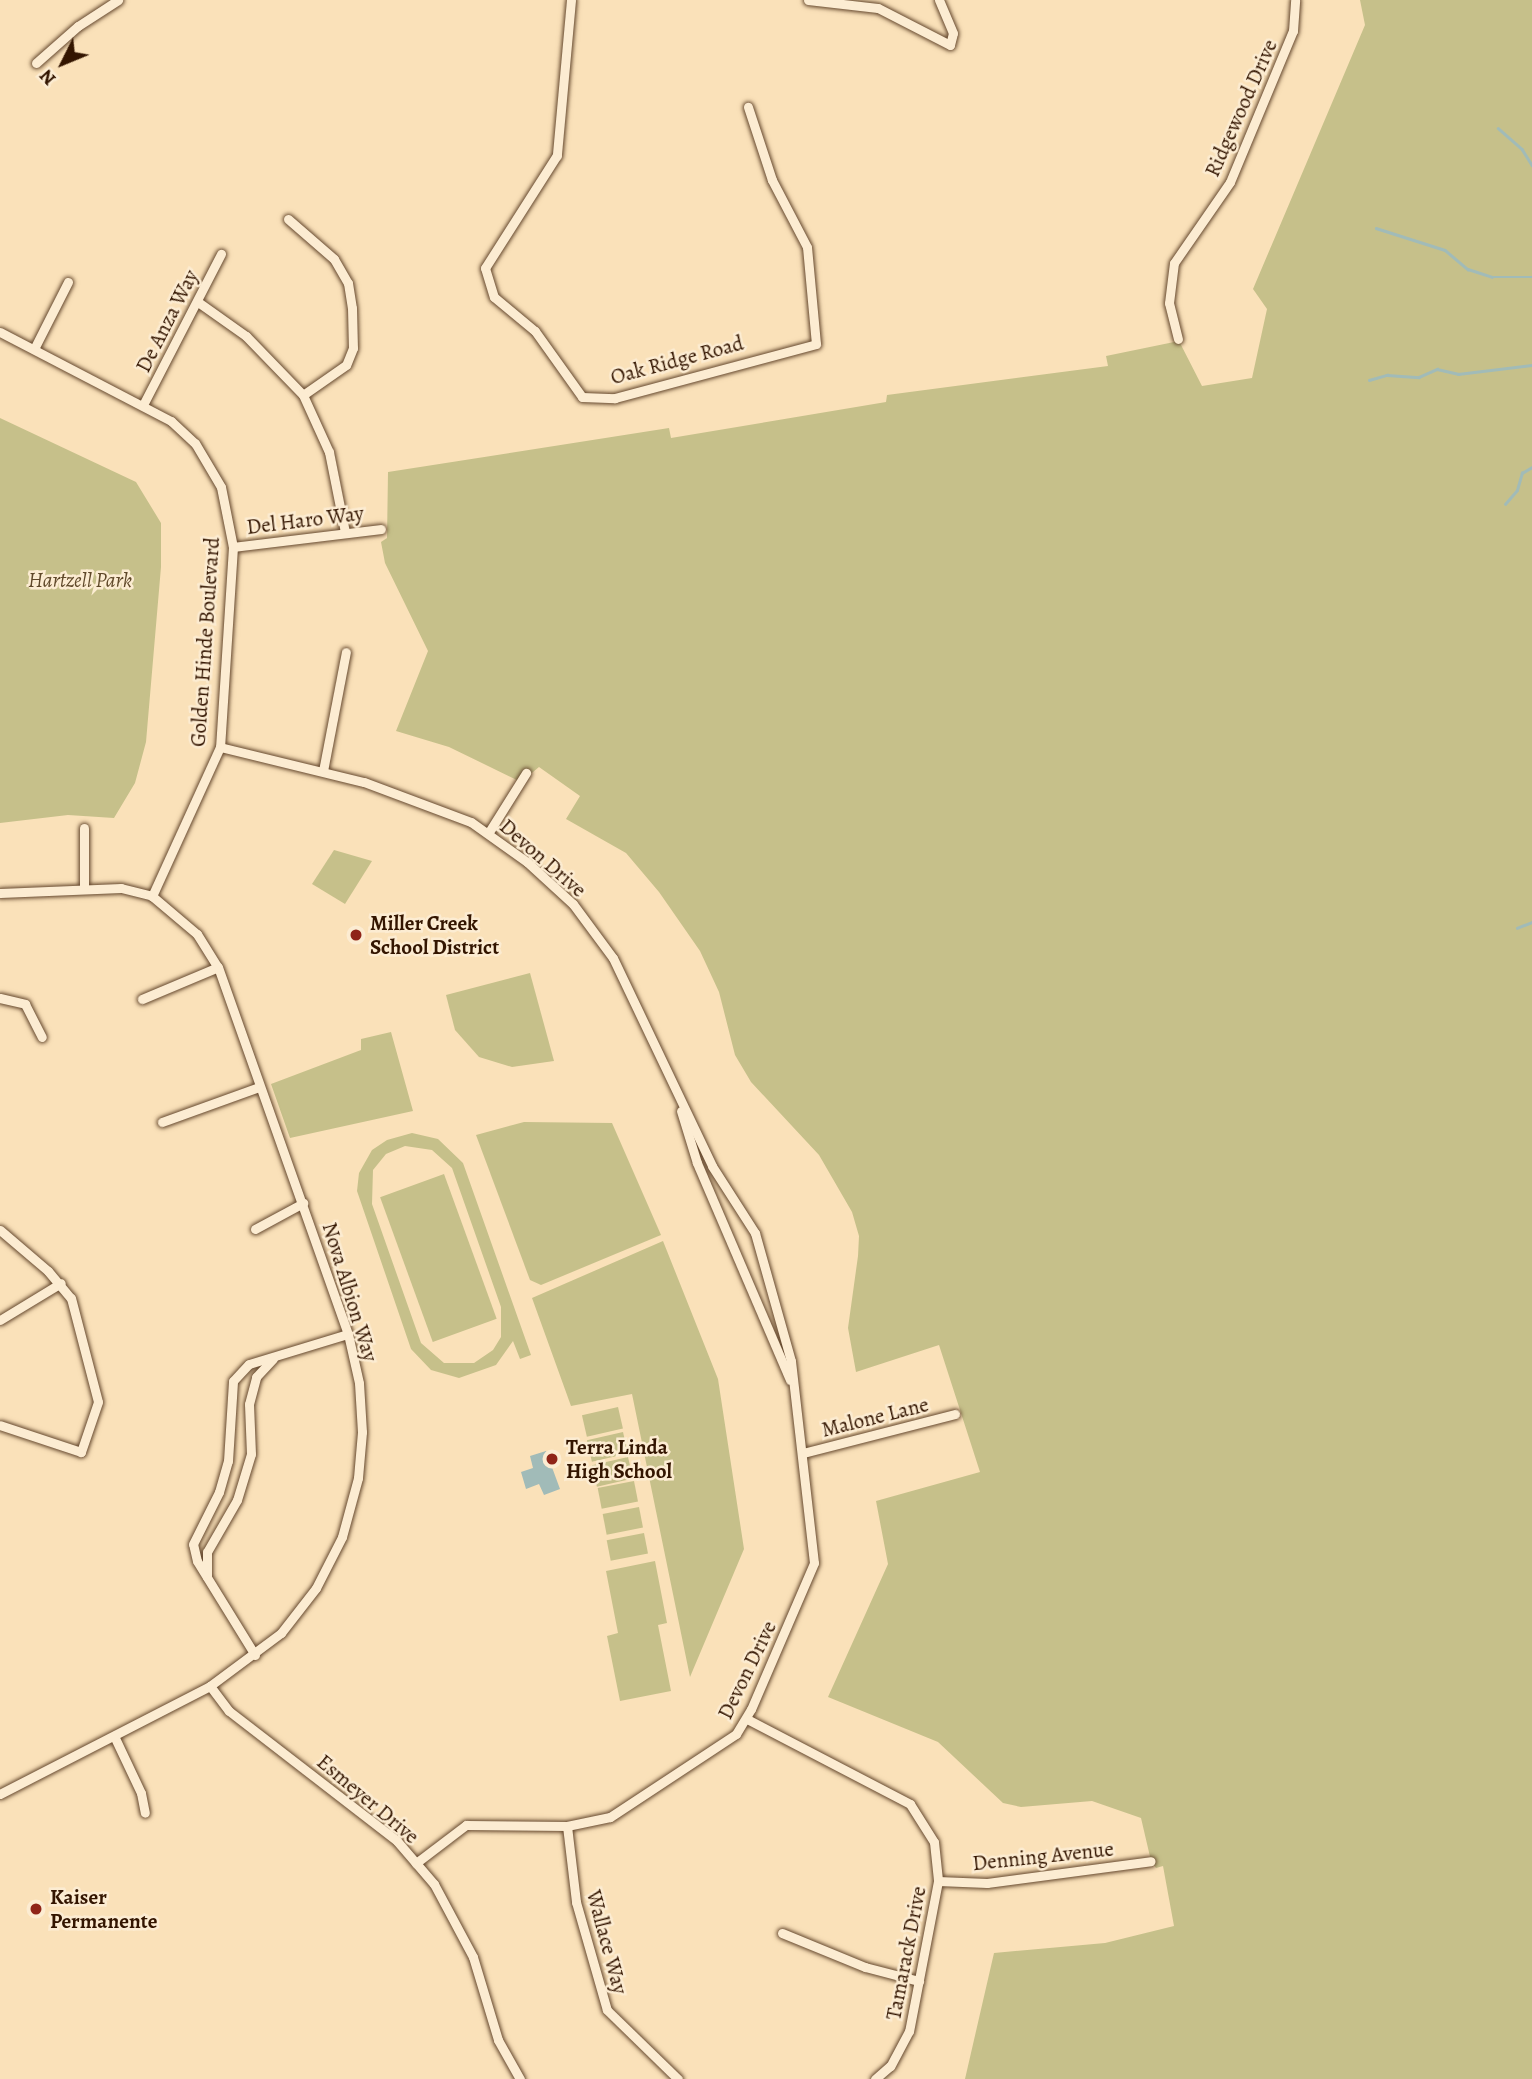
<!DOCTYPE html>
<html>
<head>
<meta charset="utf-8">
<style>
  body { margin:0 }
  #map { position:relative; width:1532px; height:2079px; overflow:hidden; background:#fae1b9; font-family:Alegreya,serif }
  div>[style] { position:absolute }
  .green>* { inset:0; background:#c6c08a; transform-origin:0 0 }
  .water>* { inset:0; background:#a1bbb8 }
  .stream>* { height:2.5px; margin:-1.25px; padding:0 1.25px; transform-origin:1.25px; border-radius:1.25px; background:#a1bbb8 }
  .roads { filter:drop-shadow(0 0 2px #65482e) drop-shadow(0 0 2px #65482e) }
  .minor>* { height:9px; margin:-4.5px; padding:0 4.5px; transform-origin:4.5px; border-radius:4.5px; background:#fcecd2 }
  .dots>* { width:19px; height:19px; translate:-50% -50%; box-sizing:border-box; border:4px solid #fcecd2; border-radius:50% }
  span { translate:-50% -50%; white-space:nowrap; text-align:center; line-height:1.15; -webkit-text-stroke:5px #fcecd2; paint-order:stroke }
  .street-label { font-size:21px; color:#331500 }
  .park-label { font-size:21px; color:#5f4829; font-style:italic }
  .poi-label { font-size:21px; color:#331500; font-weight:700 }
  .left { translate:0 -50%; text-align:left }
  .north { position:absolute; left:28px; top:28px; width:70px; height:70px; -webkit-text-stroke:5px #fcecd2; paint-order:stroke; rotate:227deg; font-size:19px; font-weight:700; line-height:28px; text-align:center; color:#331500 }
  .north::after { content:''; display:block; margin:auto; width:24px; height:32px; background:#331500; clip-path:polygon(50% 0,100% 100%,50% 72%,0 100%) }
</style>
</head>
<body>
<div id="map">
  <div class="green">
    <div style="clip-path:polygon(1360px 0,1532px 0,1532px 2079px,965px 2079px,994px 1953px,1105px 1943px,1174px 1926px,1163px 1866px,1156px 1868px,1151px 1861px,1141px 1818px,1092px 1801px,1021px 1807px,1003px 1803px,938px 1742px,828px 1697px,888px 1564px,876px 1501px,980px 1472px,939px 1345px,856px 1372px,848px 1328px,858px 1256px,859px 1236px,852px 1212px,819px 1155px,751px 1082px,735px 1055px,719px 992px,700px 951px,659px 892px,626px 853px,566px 819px,580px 796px,539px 767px,521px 782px,449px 747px,396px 731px,428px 651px,385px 563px,381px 542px,387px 538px,388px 472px,669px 428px,671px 438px,886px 402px,887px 395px,1108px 366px,1106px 356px,1179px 341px,1202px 386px,1252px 378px,1267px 309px,1253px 289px,1365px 25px)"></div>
    <div style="clip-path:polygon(0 418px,136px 482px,161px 523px,161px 567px,146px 742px,135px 783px,114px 818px,68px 815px,0 823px)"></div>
    <div style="clip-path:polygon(334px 850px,372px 861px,345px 904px,312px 884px)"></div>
    <div style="clip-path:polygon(530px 973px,554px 1061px,512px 1067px,479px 1057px,455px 1030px,446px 995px)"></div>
    <div style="clip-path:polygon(391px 1032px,413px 1111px,290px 1138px,271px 1084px,361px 1050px,361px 1039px)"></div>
    <div style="clip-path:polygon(524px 1122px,612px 1123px,661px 1235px,541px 1285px,530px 1280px,476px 1135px)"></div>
    <div style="clip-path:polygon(evenodd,412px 1133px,438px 1139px,463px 1163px,531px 1355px,520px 1359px,513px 1341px,496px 1365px,459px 1378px,431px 1370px,411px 1349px,357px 1191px,359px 1173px,372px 1150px,387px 1140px,412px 1133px,405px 1146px,432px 1150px,452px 1168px,501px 1307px,501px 1337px,493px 1350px,474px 1363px,444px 1363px,421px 1343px,372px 1204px,373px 1170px,386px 1154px,405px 1146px)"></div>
    <div style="left:444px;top:1174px;width:154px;height:68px;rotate:70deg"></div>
    <div style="clip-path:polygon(663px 1241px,718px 1379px,744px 1549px,690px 1677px,632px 1394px,571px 1406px,532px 1298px)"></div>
    <div style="left:618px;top:1407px;width:22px;height:37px;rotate:77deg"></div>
    <div style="left:623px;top:1432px;width:22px;height:37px;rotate:77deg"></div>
    <div style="left:628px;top:1457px;width:22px;height:37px;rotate:77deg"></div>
    <div style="left:634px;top:1481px;width:21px;height:37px;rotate:79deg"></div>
    <div style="left:639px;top:1507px;width:21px;height:37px;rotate:79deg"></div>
    <div style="left:644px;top:1533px;width:21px;height:38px;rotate:79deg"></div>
    <div style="clip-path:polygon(655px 1561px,667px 1623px,658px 1625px,671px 1691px,620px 1701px,607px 1636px,618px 1633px,606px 1571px)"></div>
  </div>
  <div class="water">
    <div style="clip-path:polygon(546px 1451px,560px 1489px,544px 1495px,539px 1484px,526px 1489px,521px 1472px,533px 1468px,530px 1456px)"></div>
  </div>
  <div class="stream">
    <div style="left:1498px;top:128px;width:32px;rotate:41deg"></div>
    <div style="left:1522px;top:149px;width:19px;rotate:58deg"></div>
    <div style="left:1376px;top:228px;width:72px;rotate:17.7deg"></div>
    <div style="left:1445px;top:250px;width:30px;rotate:40deg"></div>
    <div style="left:1468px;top:269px;width:25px;rotate:18deg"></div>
    <div style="left:1492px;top:277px;width:40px"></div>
    <div style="left:1369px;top:380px;width:19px;rotate:-16deg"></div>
    <div style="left:1387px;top:375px;width:32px;rotate:4deg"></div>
    <div style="left:1419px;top:377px;width:20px;rotate:-24deg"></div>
    <div style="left:1437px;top:369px;width:22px;rotate:13deg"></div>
    <div style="left:1458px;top:374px;width:75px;rotate:-6.9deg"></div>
    <div style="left:1505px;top:504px;width:18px;rotate:-49deg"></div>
    <div style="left:1517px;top:490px;width:18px;rotate:-74deg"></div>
    <div style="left:1522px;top:473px;width:12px;rotate:-31deg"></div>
    <div style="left:1517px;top:928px;width:16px;rotate:-22deg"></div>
  </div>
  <div class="roads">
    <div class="minor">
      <div style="left:571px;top:0;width:156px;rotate:95.2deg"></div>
      <div style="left:557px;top:155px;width:134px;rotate:122.5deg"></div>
      <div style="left:485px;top:268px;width:30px;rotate:73deg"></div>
      <div style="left:494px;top:297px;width:53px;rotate:39.7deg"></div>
      <div style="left:535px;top:331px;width:81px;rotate:54.5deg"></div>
      <div style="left:582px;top:397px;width:33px;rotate:2deg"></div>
      <div style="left:615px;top:398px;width:208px;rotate:-15deg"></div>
      <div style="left:816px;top:344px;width:97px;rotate:-95.3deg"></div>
      <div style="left:807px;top:247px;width:76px;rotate:-117.6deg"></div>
      <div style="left:772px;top:180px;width:77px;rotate:-108.2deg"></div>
      <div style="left:808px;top:0;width:70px;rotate:6.5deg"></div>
      <div style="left:878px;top:8px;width:81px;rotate:27.2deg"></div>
      <div style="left:950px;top:45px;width:12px;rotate:-76deg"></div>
      <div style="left:953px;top:33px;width:36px;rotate:-113deg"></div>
      <div style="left:36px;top:63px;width:56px;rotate:-41.4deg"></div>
      <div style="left:78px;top:26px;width:48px;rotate:-33deg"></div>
      <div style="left:288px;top:219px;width:61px;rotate:41deg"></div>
      <div style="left:334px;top:259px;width:28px;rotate:60deg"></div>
      <div style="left:348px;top:283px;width:25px;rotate:81deg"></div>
      <div style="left:352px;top:308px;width:40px;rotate:88.6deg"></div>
      <div style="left:353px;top:348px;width:18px;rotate:112deg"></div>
      <div style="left:346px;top:365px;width:52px;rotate:145.1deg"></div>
      <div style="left:198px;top:302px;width:59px;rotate:35.3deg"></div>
      <div style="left:246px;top:336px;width:82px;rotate:46deg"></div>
      <div style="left:303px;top:395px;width:63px;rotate:65.5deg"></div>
      <div style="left:329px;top:452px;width:82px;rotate:78.7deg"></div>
      <div style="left:0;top:332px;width:193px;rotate:27.5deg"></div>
      <div style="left:171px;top:421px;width:33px;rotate:43deg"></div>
      <div style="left:195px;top:443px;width:51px;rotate:59.4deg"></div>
      <div style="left:221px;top:487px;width:61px;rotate:78.7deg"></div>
      <div style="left:233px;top:547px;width:200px;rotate:93.7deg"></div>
      <div style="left:220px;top:747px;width:164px;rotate:114.5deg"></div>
      <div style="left:1178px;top:339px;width:37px;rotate:-104deg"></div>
      <div style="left:1169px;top:303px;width:40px;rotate:-82.9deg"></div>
      <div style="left:1174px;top:263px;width:98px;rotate:-55.3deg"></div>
      <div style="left:1230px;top:182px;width:164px;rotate:-67.4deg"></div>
      <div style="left:1293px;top:31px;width:31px;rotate:-86deg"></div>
      <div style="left:35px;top:347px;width:73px;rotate:-63.1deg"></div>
      <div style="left:144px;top:403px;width:168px;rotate:-62.7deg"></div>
      <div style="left:233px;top:547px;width:149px;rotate:-6.9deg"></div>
      <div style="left:220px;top:747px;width:148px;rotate:13.7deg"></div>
      <div style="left:364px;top:782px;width:114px;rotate:20.5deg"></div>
      <div style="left:471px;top:822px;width:69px;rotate:35.5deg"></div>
      <div style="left:527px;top:862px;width:62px;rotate:42.4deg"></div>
      <div style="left:573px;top:904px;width:67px;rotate:53.5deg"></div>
      <div style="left:613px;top:958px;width:230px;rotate:64.5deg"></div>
      <div style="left:712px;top:1166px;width:80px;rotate:57.3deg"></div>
      <div style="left:755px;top:1233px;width:133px;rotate:74.3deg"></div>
      <div style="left:791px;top:1361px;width:203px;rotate:83.5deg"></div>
      <div style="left:814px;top:1563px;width:159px;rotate:113.3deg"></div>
      <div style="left:751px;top:1709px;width:29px;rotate:121deg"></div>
      <div style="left:736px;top:1734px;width:151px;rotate:146.6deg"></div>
      <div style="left:610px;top:1817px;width:44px;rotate:168.2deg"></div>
      <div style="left:567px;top:1826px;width:101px;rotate:-179.4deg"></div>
      <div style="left:466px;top:1825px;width:63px;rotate:142.8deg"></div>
      <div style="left:323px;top:771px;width:121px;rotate:-79.1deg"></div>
      <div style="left:489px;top:832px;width:70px;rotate:-57.9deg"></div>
      <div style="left:84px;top:887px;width:59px;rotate:-90deg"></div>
      <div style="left:0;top:893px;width:121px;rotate:-2.4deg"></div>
      <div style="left:121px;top:888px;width:32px;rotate:14deg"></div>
      <div style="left:152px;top:896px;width:59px;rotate:40.2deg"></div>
      <div style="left:197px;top:934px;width:39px;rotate:58deg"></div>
      <div style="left:218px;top:967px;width:389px;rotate:70.5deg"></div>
      <div style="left:348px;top:1334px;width:50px;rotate:77.3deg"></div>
      <div style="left:359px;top:1383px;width:49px;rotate:86.5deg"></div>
      <div style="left:362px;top:1432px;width:46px;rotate:95deg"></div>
      <div style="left:358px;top:1478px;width:61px;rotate:105.2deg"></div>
      <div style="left:342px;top:1537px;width:57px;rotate:117deg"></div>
      <div style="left:316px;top:1588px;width:57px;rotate:127.9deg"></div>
      <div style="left:281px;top:1633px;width:89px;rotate:143.3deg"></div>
      <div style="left:210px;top:1686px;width:236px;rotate:152.8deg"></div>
      <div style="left:0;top:998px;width:26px;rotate:13deg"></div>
      <div style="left:25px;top:1004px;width:37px;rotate:63deg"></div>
      <div style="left:142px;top:999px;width:82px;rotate:-22.8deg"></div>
      <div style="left:681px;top:1111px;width:54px;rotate:72.9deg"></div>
      <div style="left:697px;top:1163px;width:236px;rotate:66.8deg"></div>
      <div style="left:162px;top:1122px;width:103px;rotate:-19.8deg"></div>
      <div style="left:255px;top:1229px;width:55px;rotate:-28.4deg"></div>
      <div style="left:0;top:1230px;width:63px;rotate:40.5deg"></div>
      <div style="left:48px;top:1271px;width:35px;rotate:50deg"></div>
      <div style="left:71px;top:1298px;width:107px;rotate:75.4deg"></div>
      <div style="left:98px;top:1402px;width:53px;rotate:108.8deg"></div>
      <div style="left:81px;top:1452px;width:85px;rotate:-161.6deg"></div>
      <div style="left:0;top:1320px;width:71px;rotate:-31.2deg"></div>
      <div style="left:803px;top:1453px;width:157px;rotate:-14.4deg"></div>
      <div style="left:207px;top:1577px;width:25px;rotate:-90deg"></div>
      <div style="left:207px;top:1552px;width:60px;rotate:-60deg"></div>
      <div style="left:237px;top:1500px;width:48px;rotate:-73.1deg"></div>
      <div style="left:251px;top:1454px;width:50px;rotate:-92.3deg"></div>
      <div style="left:249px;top:1404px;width:28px;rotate:-75deg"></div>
      <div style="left:256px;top:1377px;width:25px;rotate:-47deg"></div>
      <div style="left:255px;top:1655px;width:110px;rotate:-121.7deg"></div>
      <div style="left:197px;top:1561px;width:17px;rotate:-103deg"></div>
      <div style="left:193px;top:1544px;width:58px;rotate:-63.4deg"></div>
      <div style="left:219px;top:1492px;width:32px;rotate:-74deg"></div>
      <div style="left:228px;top:1461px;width:80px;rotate:-86.4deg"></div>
      <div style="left:233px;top:1381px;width:23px;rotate:-47deg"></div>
      <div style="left:249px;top:1364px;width:103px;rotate:-16.9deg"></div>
      <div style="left:210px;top:1686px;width:31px;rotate:53deg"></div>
      <div style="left:229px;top:1711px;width:212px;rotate:37.7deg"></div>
      <div style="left:397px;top:1841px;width:57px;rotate:49.3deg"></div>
      <div style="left:434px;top:1884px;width:83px;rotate:61.9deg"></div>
      <div style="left:473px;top:1957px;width:87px;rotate:73.2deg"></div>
      <div style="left:498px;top:2040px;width:45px;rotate:60.6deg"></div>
      <div style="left:747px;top:1719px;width:184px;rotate:27.5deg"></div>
      <div style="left:910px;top:1804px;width:45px;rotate:57.7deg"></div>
      <div style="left:934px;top:1842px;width:39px;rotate:84deg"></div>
      <div style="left:938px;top:1881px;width:153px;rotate:100.9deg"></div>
      <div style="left:909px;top:2031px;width:40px;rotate:118deg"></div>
      <div style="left:890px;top:2066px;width:20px;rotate:139deg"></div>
      <div style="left:115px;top:1738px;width:61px;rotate:64.7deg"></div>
      <div style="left:141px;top:1793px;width:20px;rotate:79deg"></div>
      <div style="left:567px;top:1826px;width:77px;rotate:83.2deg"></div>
      <div style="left:576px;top:1902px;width:112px;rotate:74deg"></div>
      <div style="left:607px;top:2010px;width:99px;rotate:44.2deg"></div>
      <div style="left:938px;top:1881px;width:49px;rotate:2.3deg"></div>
      <div style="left:987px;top:1883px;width:165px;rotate:-7.6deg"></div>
      <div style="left:782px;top:1933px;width:90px;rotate:22.3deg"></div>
      <div style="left:865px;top:1967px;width:56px;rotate:14.5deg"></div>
    </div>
  </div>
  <div class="dots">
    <div style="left:356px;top:935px;background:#8f2418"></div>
    <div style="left:552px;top:1459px;background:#8f2418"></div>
    <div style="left:36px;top:1909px;background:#8f2418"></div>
  </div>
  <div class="street-label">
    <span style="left:1241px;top:108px;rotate:-66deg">Ridgewood Drive</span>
    <span style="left:167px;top:321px;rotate:-63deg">De Anza Way</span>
    <span style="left:677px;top:360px;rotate:-15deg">Oak Ridge Road</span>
    <span style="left:305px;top:520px;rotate:-7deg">Del Haro Way</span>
    <span style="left:205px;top:642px;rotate:-86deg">Golden Hinde Boulevard</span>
    <span style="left:543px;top:858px;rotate:41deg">Devon Drive</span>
    <span style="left:350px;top:1292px;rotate:73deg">Nova Albion Way</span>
    <span style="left:875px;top:1417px;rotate:-14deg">Malone Lane</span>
    <span style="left:747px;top:1670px;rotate:-64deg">Devon Drive</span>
    <span style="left:368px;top:1799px;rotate:40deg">Esmeyer Drive</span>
    <span style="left:1043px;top:1856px;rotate:-6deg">Denning Avenue</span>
    <span style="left:607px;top:1942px;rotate:75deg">Wallace Way</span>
    <span style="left:906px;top:1953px;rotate:-79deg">Tamarack Drive</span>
  </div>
  <div class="park-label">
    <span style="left:80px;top:580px">Hartzell Park</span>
  </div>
  <div class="poi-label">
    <span class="left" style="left:370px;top:935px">Miller Creek<br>School District</span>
    <span class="left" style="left:566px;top:1459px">Terra Linda<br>High School</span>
    <span class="left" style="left:50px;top:1909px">Kaiser<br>Permanente</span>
  </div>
  <div class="north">N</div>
</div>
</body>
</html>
